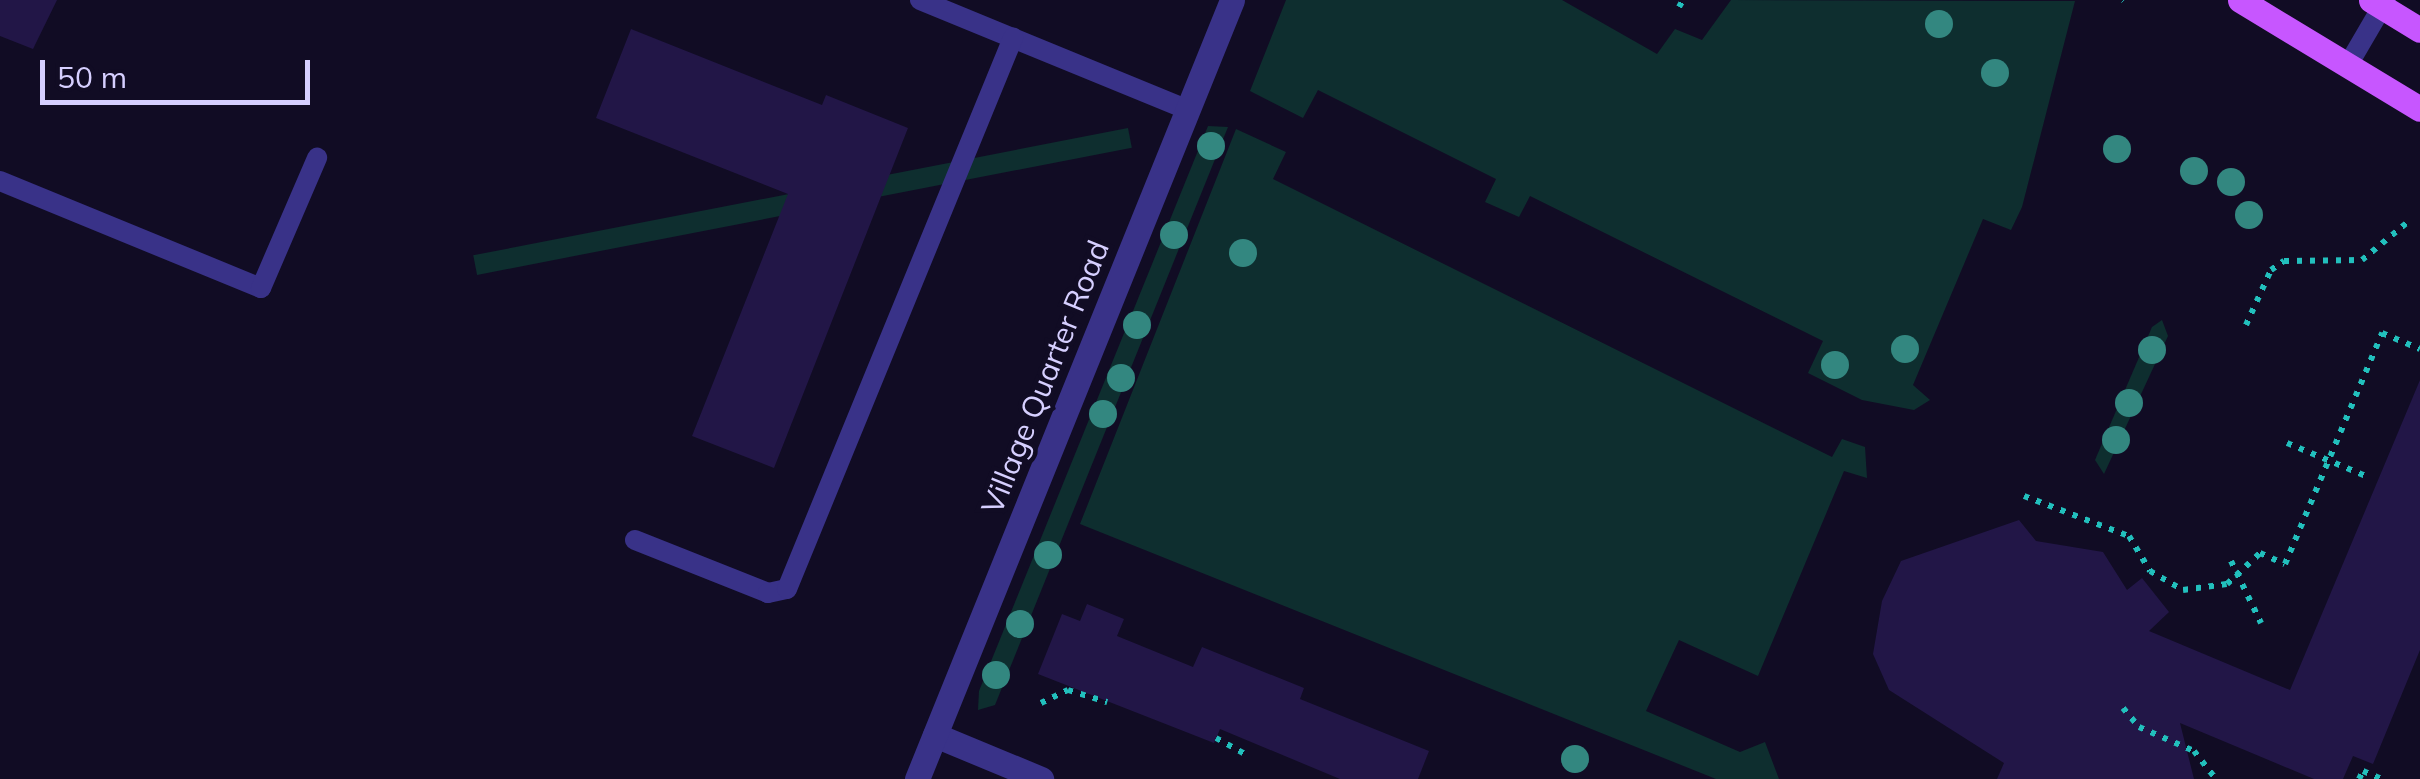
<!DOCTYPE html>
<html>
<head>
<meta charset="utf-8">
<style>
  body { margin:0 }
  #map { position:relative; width:2420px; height:779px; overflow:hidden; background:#110c24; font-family:Mulish,sans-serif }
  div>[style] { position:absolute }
  .green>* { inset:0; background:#0e2e2f; transform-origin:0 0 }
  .building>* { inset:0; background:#221647 }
  .path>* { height:6px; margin-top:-3px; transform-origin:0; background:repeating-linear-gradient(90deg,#22c0bd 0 5px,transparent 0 13px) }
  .service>* { height:20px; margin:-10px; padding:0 10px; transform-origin:10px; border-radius:10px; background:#393288 }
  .minor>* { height:25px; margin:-12.5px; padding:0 12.5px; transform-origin:12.5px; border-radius:12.5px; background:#393288 }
  .primary>* { height:25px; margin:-12.5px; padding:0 12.5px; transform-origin:12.5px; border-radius:12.5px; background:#c756ff }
  .trees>* { width:28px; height:28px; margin:-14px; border-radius:50%; background:#338780 }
  span { translate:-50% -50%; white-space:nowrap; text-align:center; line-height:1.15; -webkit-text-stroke:9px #110c24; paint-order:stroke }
  .street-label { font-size:30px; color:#d6cfff }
  .scale { position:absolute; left:40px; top:60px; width:270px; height:45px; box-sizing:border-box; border:5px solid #d6cfff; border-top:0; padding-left:12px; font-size:30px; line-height:35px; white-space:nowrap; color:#d6cfff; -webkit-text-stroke:8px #110c24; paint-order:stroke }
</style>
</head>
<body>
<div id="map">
  <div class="green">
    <div style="clip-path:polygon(1286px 0,1562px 0,1657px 54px,1675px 29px,1702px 40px,1731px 0,2075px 1px,2022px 207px,2011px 230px,1983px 219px,1913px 385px,1930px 400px,1914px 410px,1862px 400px,1808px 373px,1823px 341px,1530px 196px,1519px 217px,1485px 202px,1496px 179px,1318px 90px,1303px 118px,1250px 91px)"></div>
    <div style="clip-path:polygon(1208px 126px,1228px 127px,995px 705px,978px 710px,979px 691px)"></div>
    <div style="left:1128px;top:128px;width:20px;height:667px;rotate:79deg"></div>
    <div style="clip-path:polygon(1236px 129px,1286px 152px,1273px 179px,1832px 457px,1842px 439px,1865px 447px,1867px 478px,1844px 471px,1758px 676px,1679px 640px,1646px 711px,1740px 752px,1765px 742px,1779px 779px,1716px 779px,1080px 524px)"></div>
    <div style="clip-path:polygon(2162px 320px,2168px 336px,2104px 474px,2095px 460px,2152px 327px)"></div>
  </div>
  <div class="building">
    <div style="clip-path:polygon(0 0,57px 0,33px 49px,0 36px)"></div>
    <div style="clip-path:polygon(631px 29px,822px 105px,826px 95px,908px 128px,774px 468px,692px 436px,788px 194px,596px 118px)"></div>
    <div style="clip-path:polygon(2420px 380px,2420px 650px,2373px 764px,2353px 756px,2343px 779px,2314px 779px,2180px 723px,2194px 779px,1997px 779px,2004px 763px,1889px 690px,1873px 654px,1882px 601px,1901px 561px,2019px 520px,2036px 541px,2103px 552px,2127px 590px,2142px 578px,2169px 612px,2149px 631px,2290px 690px)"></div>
    <div style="clip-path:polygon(1087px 604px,1124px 619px,1117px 636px,1193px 667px,1202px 647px,1304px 688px,1300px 699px,1429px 751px,1418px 779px,1340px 779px,1220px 729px,1214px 743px,1038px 674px,1062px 614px,1080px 621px)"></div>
  </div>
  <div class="path">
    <div style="left:2123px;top:0;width:1px;rotate:45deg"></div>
    <div style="left:1679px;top:7px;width:8px;rotate:-60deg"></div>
    <div style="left:2246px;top:325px;width:60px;rotate:-65.6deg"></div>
    <div style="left:2271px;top:270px;width:16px;rotate:-35deg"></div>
    <div style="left:2284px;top:261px;width:78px;rotate:-0.7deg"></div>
    <div style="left:2362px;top:260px;width:61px;rotate:-39.7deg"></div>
    <div style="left:2287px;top:443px;width:88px;rotate:22.8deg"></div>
    <div style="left:2024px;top:496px;width:112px;rotate:20.9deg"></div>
    <div style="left:2129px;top:536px;width:41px;rotate:59deg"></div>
    <div style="left:2150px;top:571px;width:38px;rotate:30deg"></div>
    <div style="left:2183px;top:590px;width:44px;rotate:-7.8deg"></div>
    <div style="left:2227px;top:584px;width:45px;rotate:-43.2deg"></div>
    <div style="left:2260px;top:553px;width:27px;rotate:24deg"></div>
    <div style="left:2285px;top:564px;width:251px;rotate:-67.2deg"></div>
    <div style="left:2382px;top:333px;width:41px;rotate:22.8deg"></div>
    <div style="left:2231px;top:561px;width:69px;rotate:64.2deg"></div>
    <div style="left:1041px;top:703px;width:30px;rotate:-26deg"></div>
    <div style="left:1068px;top:690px;width:41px;rotate:17.1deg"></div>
    <div style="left:2123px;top:708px;width:25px;rotate:50deg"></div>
    <div style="left:2139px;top:727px;width:60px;rotate:23.6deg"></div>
    <div style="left:2194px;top:751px;width:36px;rotate:52deg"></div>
    <div style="left:1216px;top:738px;width:38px;rotate:29deg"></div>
    <div style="left:2359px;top:779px;width:9px;rotate:-63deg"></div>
    <div style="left:2363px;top:771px;width:21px;rotate:23deg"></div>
  </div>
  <div class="service">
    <div style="left:920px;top:0;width:290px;rotate:22.3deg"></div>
    <div style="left:2348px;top:65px;width:75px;rotate:-59.7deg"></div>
    <div style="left:0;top:181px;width:282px;rotate:22.3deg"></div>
    <div style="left:261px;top:288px;width:142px;rotate:-66.7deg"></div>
    <div style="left:635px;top:540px;width:143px;rotate:21.7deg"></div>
    <div style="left:768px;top:593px;width:19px;rotate:-12deg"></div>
    <div style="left:787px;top:589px;width:596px;rotate:-67.7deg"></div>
  </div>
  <div class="minor">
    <div style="left:935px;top:735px;width:115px;rotate:22.5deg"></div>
    <div style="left:917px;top:779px;width:840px;rotate:-67.98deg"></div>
  </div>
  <div class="primary">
    <div style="left:2240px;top:0;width:210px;rotate:31.2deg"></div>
    <div style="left:2371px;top:0;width:57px;rotate:31.5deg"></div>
  </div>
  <div class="trees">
    <div style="left:1939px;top:24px"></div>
    <div style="left:1995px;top:73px"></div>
    <div style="left:1211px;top:146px"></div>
    <div style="left:2117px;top:149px"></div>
    <div style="left:2194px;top:171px"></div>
    <div style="left:2231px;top:182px"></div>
    <div style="left:2249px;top:215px"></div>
    <div style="left:1174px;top:235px"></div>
    <div style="left:1243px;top:253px"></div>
    <div style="left:1137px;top:325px"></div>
    <div style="left:1905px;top:349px"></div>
    <div style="left:2152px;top:350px"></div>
    <div style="left:1835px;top:365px"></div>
    <div style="left:1121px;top:378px"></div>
    <div style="left:2129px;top:403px"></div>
    <div style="left:1103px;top:414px"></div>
    <div style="left:2116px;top:440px"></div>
    <div style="left:1048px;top:555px"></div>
    <div style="left:1020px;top:624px"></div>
    <div style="left:996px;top:675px"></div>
    <div style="left:1575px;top:759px"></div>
  </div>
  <div class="street-label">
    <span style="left:1045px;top:377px;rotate:-68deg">Village Quarter Road</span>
  </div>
  <div class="scale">50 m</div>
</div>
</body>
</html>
